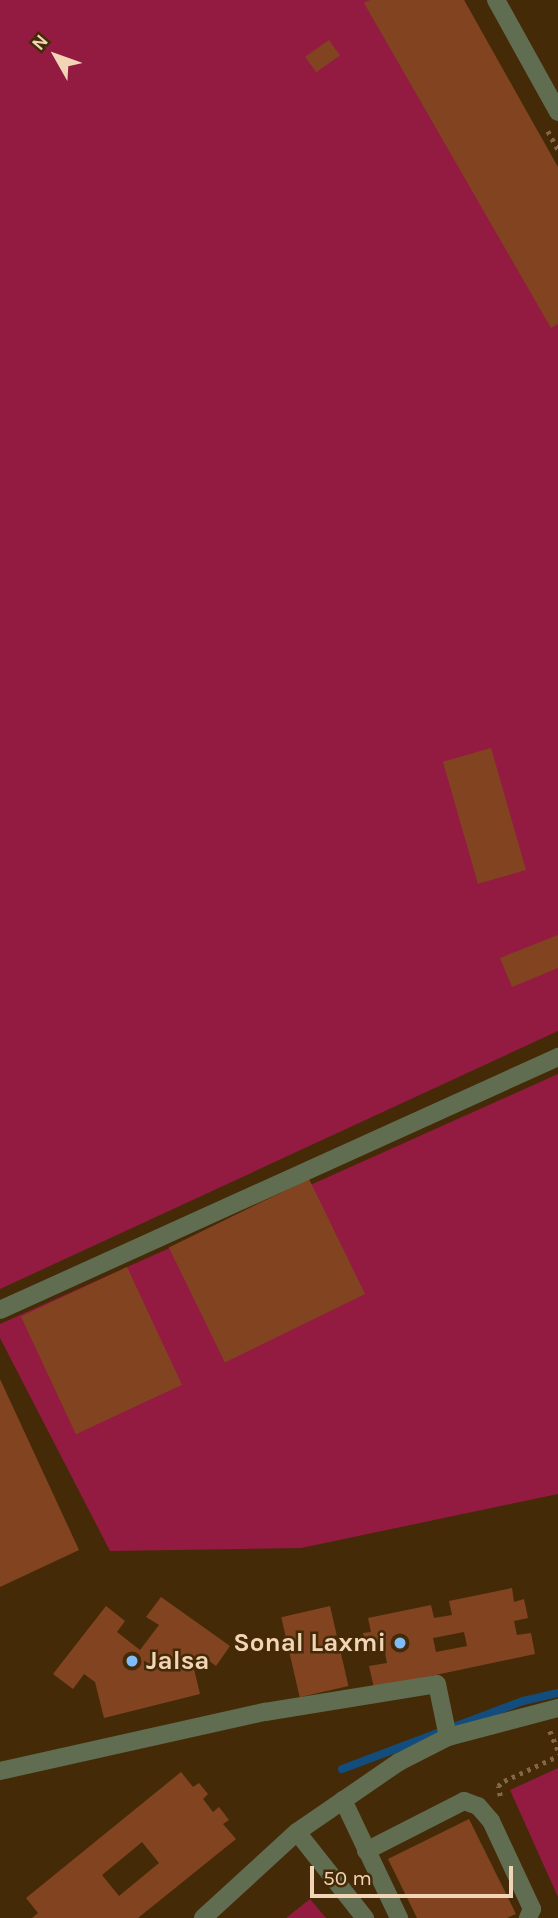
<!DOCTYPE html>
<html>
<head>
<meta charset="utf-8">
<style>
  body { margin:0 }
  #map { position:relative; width:558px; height:1918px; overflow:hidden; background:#452a08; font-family:Karla,sans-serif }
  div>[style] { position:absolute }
  .green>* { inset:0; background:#931b41 }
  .stream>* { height:8px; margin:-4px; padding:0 4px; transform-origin:4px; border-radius:4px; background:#124d7d }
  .building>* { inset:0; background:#824420; transform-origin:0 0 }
  .path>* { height:4.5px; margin-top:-2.25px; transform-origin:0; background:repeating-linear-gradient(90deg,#836747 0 3.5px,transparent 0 8.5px) }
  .minor>* { height:18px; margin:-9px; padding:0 9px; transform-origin:9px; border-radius:9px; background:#606d51 }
  .dots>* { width:19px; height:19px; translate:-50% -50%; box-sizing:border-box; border:4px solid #452a08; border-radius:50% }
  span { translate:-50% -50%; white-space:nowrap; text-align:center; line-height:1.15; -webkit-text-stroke:5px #452a08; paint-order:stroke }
  .poi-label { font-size:26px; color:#f2d5b7; font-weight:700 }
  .right { translate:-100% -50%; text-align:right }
  .left { translate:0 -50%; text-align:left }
  .north { position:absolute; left:21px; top:21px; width:70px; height:70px; -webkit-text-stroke:5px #452a08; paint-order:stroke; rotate:310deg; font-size:19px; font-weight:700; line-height:28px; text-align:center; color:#f2d5b7 }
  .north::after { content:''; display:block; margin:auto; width:24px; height:32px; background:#f2d5b7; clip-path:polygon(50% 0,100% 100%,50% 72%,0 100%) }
  .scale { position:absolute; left:310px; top:1866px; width:203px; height:32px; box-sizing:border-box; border:4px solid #f2d5b7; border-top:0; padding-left:9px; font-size:21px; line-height:24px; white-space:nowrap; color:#f2d5b7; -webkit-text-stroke:5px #452a08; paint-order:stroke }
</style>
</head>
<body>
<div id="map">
  <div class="green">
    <div style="clip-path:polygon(0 0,464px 0,558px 171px,558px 1031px,0 1289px)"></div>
    <div style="clip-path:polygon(558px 1074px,558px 1494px,301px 1548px,110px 1551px,0 1338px,0 1324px)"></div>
    <div style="clip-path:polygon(558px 1768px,558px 1897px,510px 1790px)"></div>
    <div style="clip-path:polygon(310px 1899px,326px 1918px,286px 1918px)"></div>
  </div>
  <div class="stream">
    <div style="left:342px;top:1769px;width:193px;rotate:-20.6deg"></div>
    <div style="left:523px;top:1701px;width:36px;rotate:-13deg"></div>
  </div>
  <div class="building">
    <div style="clip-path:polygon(370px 0,464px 0,558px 167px,558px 324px,551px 328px,364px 3px)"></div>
    <div style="left:329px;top:40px;width:19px;height:29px;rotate:55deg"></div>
    <div style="left:491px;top:748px;width:127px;height:50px;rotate:74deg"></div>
    <div style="clip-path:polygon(558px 935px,558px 968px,512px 987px,500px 958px)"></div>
    <div style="left:309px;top:1179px;width:128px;height:156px;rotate:64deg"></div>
    <div style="left:127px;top:1267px;width:130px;height:117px;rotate:65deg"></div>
    <div style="clip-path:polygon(0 1379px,79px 1550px,0 1587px)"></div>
    <div style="clip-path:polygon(evenodd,512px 1588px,514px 1602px,524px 1599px,528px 1618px,514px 1621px,517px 1635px,531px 1633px,535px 1654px,374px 1688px,369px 1666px,387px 1663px,384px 1648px,367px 1652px,363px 1633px,371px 1632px,368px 1618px,431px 1605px,434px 1618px,452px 1615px,449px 1601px,512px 1588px,464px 1632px,467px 1646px,436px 1652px,433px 1638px,464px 1632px)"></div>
    <div style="clip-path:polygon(161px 1597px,230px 1646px,216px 1666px,204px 1657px,194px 1669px,200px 1694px,104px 1718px,95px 1682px,84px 1674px,73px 1689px,53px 1674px,106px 1606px,125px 1621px,117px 1632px,140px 1650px,159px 1625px,146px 1617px)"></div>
    <div style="left:330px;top:1606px;width:82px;height:50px;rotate:77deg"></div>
    <div style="clip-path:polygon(evenodd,181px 1772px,193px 1787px,199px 1783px,208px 1794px,203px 1799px,213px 1812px,219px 1807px,229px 1820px,223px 1824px,236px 1839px,138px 1918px,32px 1918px,38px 1913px,26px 1898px,181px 1772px,142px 1842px,159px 1863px,119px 1896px,102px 1875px,142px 1842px)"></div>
    <div style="clip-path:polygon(469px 1819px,516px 1914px,507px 1918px,417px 1918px,388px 1859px)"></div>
  </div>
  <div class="path">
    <div style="left:548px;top:131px;width:21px;rotate:61deg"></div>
    <div style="left:550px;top:1731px;width:21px;rotate:67deg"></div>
    <div style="left:500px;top:1796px;width:10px;rotate:-101deg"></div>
    <div style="left:498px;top:1786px;width:8px;rotate:-40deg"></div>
    <div style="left:504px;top:1781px;width:60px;rotate:-24.8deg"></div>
  </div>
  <div class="minor">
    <div style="left:496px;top:0;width:128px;rotate:61deg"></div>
    <div style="left:0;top:1310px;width:613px;rotate:-24.39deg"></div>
    <div style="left:0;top:1771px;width:271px;rotate:-12.6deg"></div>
    <div style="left:265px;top:1712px;width:174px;rotate:-9.2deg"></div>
    <div style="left:437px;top:1684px;width:54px;rotate:78.3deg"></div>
    <div style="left:343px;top:1800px;width:131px;rotate:64.6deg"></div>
    <div style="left:297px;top:1832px;width:110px;rotate:51.7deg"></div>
    <div style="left:366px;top:1851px;width:110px;rotate:-27deg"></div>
    <div style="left:464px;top:1801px;width:15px;rotate:20deg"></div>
    <div style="left:478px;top:1806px;width:20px;rotate:49deg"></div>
    <div style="left:491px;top:1821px;width:97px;rotate:65deg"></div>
    <div style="left:532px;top:1909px;width:10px;rotate:114deg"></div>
    <div style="left:203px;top:1918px;width:127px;rotate:-42.5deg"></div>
    <div style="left:297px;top:1832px;width:124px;rotate:-34.5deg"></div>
    <div style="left:399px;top:1762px;width:55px;rotate:-27deg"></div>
    <div style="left:448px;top:1737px;width:114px;rotate:-14.8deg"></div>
  </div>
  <div class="dots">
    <div style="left:400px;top:1643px;background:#7ebdf9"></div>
    <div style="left:132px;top:1661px;background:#7ebdf9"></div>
  </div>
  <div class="poi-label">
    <span class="right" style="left:386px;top:1643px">Sonal Laxmi</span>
    <span class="left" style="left:146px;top:1661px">Jalsa</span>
  </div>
  <div class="north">N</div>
  <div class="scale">50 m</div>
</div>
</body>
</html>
